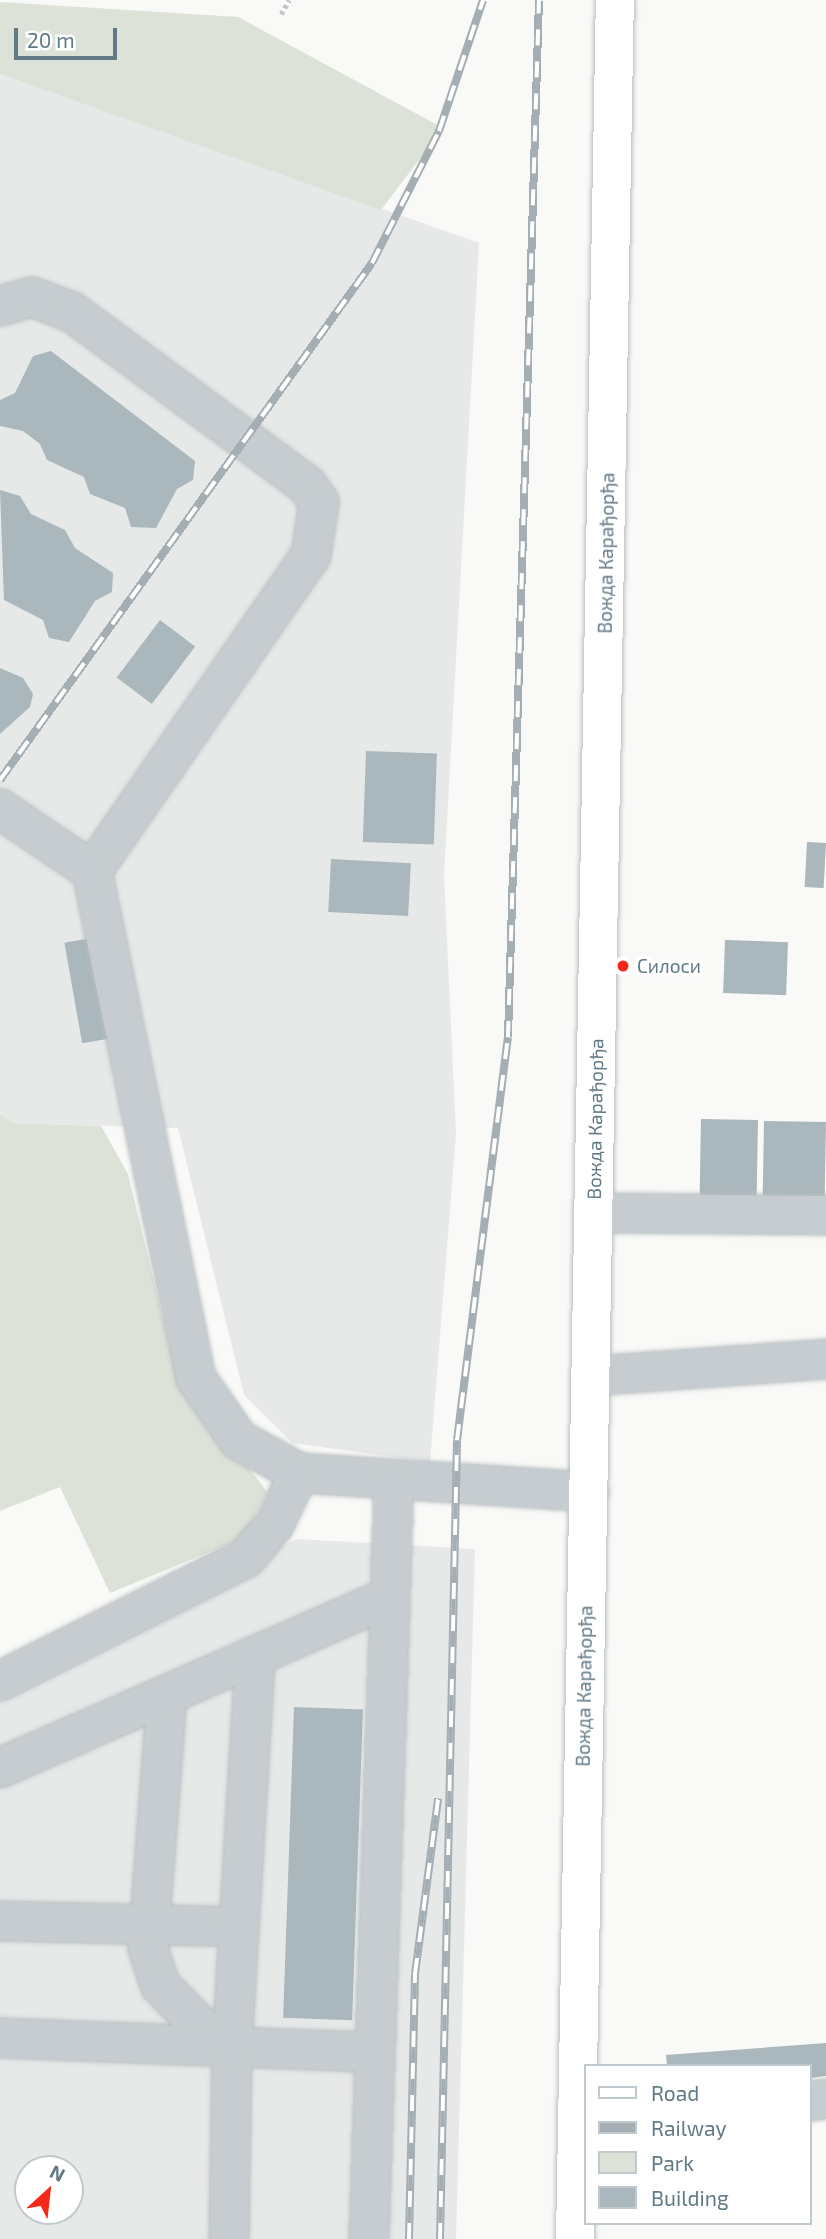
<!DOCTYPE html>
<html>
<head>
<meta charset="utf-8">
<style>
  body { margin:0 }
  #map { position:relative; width:826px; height:2239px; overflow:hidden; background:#f9f9f7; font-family:"Exo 2",sans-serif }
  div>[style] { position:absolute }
  .built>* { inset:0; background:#e7e9e8 }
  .green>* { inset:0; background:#dce2d7 }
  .building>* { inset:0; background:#aab7bc; transform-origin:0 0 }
  .path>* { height:4.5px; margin-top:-2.25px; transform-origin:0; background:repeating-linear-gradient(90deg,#c0c4c5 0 3.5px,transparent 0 7px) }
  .roads { filter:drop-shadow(0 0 2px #b7bec1) drop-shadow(0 0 2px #b7bec1) }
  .minor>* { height:38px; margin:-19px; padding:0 19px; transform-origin:19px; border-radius:19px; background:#c6cccf }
  .major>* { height:38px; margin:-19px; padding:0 19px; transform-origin:19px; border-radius:19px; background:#fff }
  .rail>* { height:8px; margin-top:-4px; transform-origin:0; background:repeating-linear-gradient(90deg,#fff 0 16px,#a4aeb3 0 32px); box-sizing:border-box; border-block:2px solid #a4aeb3 }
  .dots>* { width:19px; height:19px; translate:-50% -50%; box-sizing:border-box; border:4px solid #fff; border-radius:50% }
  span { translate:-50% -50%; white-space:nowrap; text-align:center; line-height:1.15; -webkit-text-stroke:7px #fff; paint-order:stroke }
  .street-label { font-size:19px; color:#617a85 }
  .poi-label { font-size:19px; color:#617a85 }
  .left { translate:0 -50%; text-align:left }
  .legend { position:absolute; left:584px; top:2064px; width:228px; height:161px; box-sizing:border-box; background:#fff; border:2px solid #c0cace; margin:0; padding:9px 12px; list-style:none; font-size:21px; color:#617a85 }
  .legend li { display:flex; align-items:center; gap:14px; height:35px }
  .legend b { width:35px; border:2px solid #c0cace }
  .north { position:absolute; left:14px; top:2155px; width:70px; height:70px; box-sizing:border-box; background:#fff; border:2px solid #c0cace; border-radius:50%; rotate:27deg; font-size:19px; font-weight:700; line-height:28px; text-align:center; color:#617a85 }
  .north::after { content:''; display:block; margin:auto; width:24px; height:32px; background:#f6281a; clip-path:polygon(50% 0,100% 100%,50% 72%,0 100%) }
  .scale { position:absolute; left:14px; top:28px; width:103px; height:32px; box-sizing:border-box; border:4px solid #617a85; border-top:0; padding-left:9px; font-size:21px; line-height:24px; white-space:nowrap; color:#617a85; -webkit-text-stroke:5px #fff; paint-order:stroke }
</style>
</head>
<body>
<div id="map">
  <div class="built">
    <div style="clip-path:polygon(0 74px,479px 243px,444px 875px,456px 1134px,430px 1462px,292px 1443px,244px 1395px,178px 1128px,14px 1123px,0 1114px)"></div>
    <div style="clip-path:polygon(evenodd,297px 1539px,475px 1549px,456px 2239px,0 2239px,0 1689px,297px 1539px,28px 2169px,70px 2169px,70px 2211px,28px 2211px,28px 2169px)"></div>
  </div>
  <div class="green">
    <div style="clip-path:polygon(0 2px,238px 17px,443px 128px,381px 210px,0 74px)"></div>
    <div style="clip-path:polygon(0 1114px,14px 1123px,101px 1126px,128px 1174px,175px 1368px,267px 1492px,243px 1538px,110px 1593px,60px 1487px,0 1511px)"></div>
  </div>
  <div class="building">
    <div style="clip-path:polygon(51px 351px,195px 461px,193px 480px,177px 489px,156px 528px,131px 527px,125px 508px,90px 494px,84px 477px,47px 460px,40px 444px,23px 431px,0 426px,0 400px,15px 393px,33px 356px)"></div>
    <div style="clip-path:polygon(0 490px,20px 496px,31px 514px,65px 530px,75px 548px,113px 573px,112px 592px,95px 601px,69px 642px,49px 638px,43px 620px,4px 600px)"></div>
    <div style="left:160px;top:620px;width:44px;height:72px;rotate:37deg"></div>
    <div style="clip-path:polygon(0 668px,23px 678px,33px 694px,30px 707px,0 734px)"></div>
    <div style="left:366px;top:751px;width:71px;height:91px;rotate:2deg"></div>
    <div style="left:807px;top:842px;width:19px;height:45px;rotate:3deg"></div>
    <div style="left:331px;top:859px;width:80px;height:53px;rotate:3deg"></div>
    <div style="left:92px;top:938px;width:102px;height:28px;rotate:80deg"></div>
    <div style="left:725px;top:940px;width:63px;height:53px;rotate:2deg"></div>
    <div style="left:701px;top:1119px;width:57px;height:79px;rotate:1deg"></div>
    <div style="left:764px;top:1121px;width:62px;height:76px;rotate:1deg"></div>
    <div style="left:294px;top:1707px;width:69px;height:311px;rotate:2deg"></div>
    <div style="clip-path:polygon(826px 2043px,826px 2076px,810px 2078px,810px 2066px,667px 2066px,666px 2055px)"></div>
  </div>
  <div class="path">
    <div style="left:281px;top:14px;width:16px;rotate:-60deg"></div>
  </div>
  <div class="roads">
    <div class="minor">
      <div style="left:0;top:306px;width:33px;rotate:-16deg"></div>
      <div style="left:32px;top:297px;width:43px;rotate:20.6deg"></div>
      <div style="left:72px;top:312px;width:292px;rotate:36.4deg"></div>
      <div style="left:307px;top:485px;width:21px;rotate:55deg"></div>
      <div style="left:319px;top:502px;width:54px;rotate:98.6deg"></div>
      <div style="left:311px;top:555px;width:384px;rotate:124.7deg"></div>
      <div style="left:92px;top:871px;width:518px;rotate:78.41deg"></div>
      <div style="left:196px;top:1378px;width:75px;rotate:55.3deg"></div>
      <div style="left:239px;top:1440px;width:68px;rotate:28.8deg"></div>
      <div style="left:299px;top:1473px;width:291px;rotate:3.7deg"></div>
      <div style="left:0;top:809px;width:111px;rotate:34deg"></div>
      <div style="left:593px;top:1213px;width:233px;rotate:0.5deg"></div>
      <div style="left:591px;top:1376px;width:236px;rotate:-4.1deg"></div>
      <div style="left:0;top:1681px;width:275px;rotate:-26.6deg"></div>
      <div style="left:246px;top:1558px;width:43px;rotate:-49.7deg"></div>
      <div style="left:274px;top:1525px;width:58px;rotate:-64.3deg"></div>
      <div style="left:167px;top:1695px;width:254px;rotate:94.3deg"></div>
      <div style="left:148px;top:1948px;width:39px;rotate:72deg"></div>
      <div style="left:160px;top:1985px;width:57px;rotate:45.7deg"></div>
      <div style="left:200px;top:2026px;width:38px;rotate:33deg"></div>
      <div style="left:0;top:1768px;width:423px;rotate:-23.7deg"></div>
      <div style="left:0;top:1921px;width:239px;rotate:1.4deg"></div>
      <div style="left:0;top:2038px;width:372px;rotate:2.2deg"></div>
      <div style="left:810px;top:2101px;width:16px;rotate:-7deg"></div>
      <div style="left:229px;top:2239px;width:192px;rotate:-89.1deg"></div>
      <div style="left:232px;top:2047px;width:391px;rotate:-86.6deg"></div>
      <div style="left:369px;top:2239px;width:757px;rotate:-88.11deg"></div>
    </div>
    <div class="major">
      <div style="left:575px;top:2239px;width:2239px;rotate:-88.98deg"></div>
    </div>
  </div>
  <div class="rail">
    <div style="left:0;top:780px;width:637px;rotate:-54.26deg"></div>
    <div style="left:372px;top:263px;width:148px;rotate:-63.1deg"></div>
    <div style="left:439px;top:131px;width:138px;rotate:-71.4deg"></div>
    <div style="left:409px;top:2239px;width:265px;rotate:-88.7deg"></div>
    <div style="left:415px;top:1974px;width:177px;rotate:-82.5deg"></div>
    <div style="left:440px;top:2239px;width:799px;rotate:-88.78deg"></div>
    <div style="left:457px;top:1440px;width:406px;rotate:-82.8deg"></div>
    <div style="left:508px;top:1037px;width:1037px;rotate:-88.29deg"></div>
  </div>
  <div class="dots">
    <div style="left:623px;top:966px;background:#f6281a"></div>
  </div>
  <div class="street-label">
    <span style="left:606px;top:553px;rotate:-89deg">Вожда Карађорђа</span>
    <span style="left:595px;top:1119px;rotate:-89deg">Вожда Карађорђа</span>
    <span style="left:584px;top:1686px;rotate:-89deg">Вожда Карађорђа</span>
  </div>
  <div class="poi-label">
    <span class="left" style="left:637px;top:966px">Силоси</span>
  </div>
  <ul class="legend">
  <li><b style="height:9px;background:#fff"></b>Road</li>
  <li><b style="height:9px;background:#a4aeb3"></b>Railway</li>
  <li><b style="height:19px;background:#dce2d7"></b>Park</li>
  <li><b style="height:19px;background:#aab7bc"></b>Building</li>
  </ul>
  <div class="north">N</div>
  <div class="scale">20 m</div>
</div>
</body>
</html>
